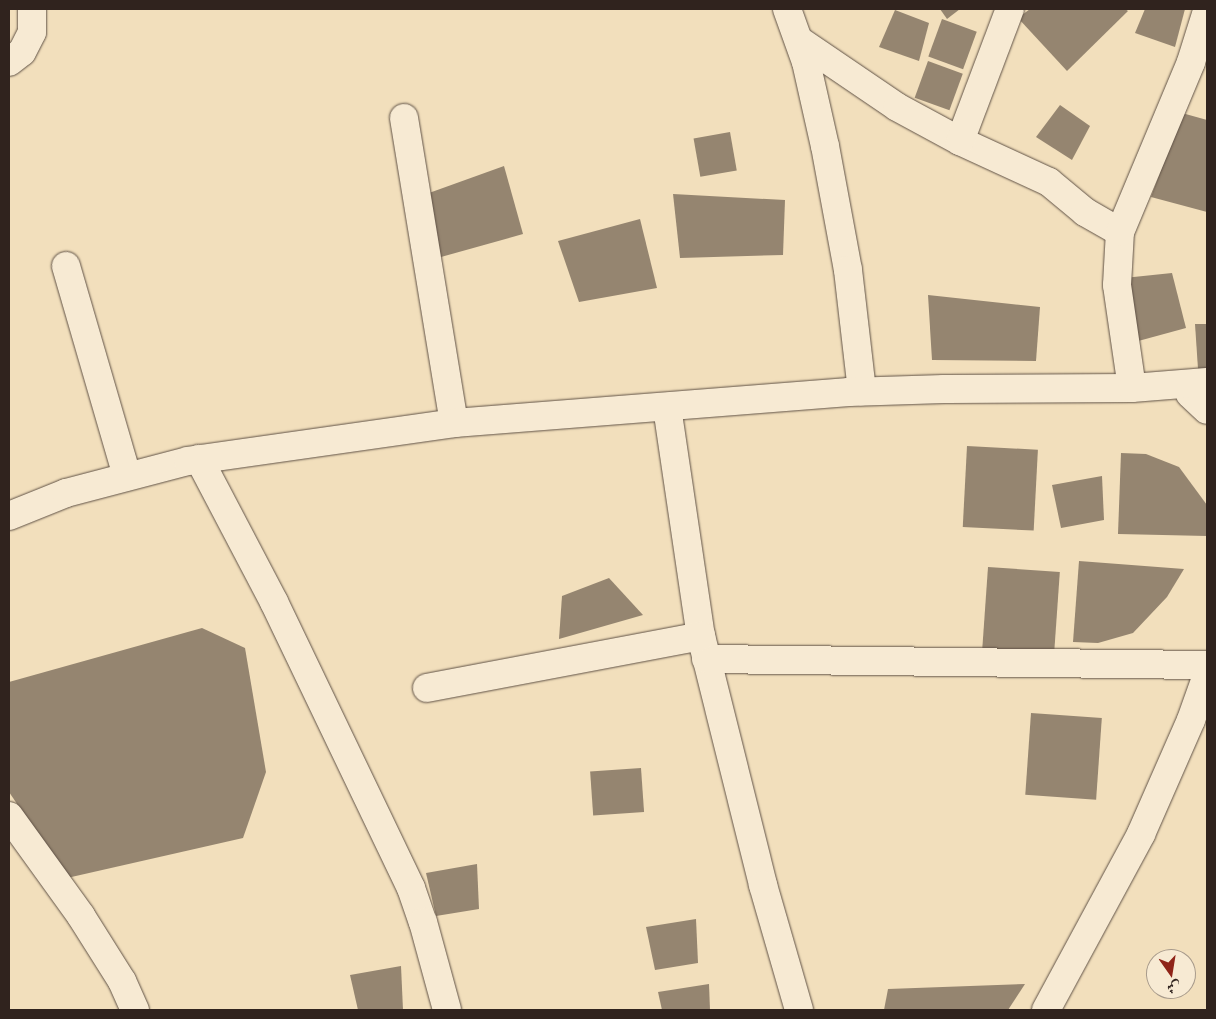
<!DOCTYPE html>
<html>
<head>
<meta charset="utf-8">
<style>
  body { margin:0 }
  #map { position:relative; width:1216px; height:1019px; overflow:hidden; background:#f2dfbc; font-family:"EB Garamond",Amiri,serif }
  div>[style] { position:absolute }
  .building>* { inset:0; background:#958570; transform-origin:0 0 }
  .roads { filter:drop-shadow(0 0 1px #605246) drop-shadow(0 0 1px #605246) }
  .minor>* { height:28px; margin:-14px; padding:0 14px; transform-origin:14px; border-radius:14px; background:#f7ead3 }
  span { translate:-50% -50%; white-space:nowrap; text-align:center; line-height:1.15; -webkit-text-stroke:4px #f7ead3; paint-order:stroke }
  .frame { position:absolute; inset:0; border:10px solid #30231e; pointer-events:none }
  .north { position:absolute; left:1146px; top:949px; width:50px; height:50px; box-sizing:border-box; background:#f7ead3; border:1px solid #a79a8b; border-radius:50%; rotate:167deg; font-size:14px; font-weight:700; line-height:20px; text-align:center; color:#30231e }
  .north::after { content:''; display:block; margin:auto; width:18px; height:22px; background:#8f2418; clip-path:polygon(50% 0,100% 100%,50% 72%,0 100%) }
</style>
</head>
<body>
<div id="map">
  <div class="building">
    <div style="clip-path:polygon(940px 9px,960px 9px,947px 19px)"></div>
    <div style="clip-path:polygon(1030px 9px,1125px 9px,1128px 11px,1067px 71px,1018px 18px)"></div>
    <div style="clip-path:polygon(1145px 9px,1185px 9px,1175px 47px,1135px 33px)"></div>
    <div style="clip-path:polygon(895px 10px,929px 23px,919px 61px,879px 47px)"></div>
    <div style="left:942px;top:19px;width:37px;height:40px;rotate:20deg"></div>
    <div style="left:928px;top:61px;width:37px;height:39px;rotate:20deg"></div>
    <div style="clip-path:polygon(1060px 105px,1090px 126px,1072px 160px,1036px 137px)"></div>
    <div style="clip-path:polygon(1182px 113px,1207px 120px,1207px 212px,1151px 197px)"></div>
    <div style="left:730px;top:132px;width:39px;height:37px;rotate:80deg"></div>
    <div style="clip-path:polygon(504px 166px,523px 234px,441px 257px,429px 193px)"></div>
    <div style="clip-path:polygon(673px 194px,785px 200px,783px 255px,680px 258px)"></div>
    <div style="clip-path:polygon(640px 219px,657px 288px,579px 302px,558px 241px)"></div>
    <div style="clip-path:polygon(1172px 273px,1186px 328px,1131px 343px,1124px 278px)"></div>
    <div style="clip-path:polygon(928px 295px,1040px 307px,1036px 361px,932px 360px)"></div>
    <div style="clip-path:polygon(1195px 324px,1207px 324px,1207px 368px,1198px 369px)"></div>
    <div style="left:967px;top:446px;width:71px;height:81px;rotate:3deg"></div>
    <div style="clip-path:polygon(1121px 453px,1146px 454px,1179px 467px,1207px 505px,1207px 536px,1118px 534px)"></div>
    <div style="clip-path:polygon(1102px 476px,1104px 520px,1061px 528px,1052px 485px)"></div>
    <div style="clip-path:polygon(1079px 561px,1184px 569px,1167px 597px,1133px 633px,1098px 643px,1073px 642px)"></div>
    <div style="left:988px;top:567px;width:72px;height:82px;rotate:4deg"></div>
    <div style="clip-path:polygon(609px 578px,643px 615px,559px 639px,562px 596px)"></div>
    <div style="clip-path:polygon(202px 628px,245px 648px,266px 772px,243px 838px,67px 878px,9px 792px,9px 682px)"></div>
    <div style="left:1031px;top:713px;width:71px;height:82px;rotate:4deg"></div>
    <div style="left:641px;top:768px;width:44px;height:51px;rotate:86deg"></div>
    <div style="clip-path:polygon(477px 864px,479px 909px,436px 916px,426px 873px)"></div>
    <div style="clip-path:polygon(696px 919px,698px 963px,655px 970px,646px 927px)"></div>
    <div style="clip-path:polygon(401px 966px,403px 1010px,358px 1010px,350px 975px)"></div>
    <div style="clip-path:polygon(709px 984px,710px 1010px,662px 1010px,658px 992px)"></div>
    <div style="clip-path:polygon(1025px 984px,1008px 1010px,884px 1010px,888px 989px)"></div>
  </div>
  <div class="roads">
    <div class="minor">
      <div style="left:787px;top:9px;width:56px;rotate:70.3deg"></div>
      <div style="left:806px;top:62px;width:86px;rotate:77.3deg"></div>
      <div style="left:825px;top:146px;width:126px;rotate:79.5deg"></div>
      <div style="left:848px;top:270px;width:122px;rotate:83.4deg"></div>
      <div style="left:800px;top:41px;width:117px;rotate:34.2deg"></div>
      <div style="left:897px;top:107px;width:72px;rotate:28.4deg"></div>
      <div style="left:960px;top:141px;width:98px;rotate:24.7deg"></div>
      <div style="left:1049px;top:182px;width:47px;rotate:39.8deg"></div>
      <div style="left:1085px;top:212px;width:40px;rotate:29.7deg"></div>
      <div style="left:9px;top:62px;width:16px;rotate:-38deg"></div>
      <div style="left:22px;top:52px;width:22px;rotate:-63deg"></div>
      <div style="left:32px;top:32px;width:23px;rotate:-90deg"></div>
      <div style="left:404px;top:118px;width:309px;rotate:80.7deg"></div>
      <div style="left:960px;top:141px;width:141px;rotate:-69.3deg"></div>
      <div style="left:66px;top:266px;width:219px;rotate:73.8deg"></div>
      <div style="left:1132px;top:388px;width:104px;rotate:-98.3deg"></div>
      <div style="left:1117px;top:285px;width:53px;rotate:-86.8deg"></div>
      <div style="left:1120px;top:232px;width:184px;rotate:-67.3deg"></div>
      <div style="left:1191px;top:62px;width:53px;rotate:-72.6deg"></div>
      <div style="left:1190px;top:394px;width:23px;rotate:43deg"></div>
      <div style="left:667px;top:407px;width:232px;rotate:81.6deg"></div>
      <div style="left:701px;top:636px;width:257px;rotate:76deg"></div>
      <div style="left:763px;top:885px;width:130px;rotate:73.9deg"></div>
      <div style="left:199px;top:459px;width:161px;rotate:62.3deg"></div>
      <div style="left:274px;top:602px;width:317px;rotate:64.4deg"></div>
      <div style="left:411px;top:888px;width:36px;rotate:71deg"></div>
      <div style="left:423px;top:922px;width:91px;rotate:74.7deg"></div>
      <div style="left:9px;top:516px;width:61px;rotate:-22deg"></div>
      <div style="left:66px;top:493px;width:126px;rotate:-14.7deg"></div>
      <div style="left:188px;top:461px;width:269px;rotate:-8.1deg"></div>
      <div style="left:454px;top:423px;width:396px;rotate:-4.5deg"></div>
      <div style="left:849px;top:392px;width:95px;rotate:-1.8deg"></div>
      <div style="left:944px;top:389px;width:188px;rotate:-0.3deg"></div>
      <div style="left:1132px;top:388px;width:75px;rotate:-4.6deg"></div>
      <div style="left:706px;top:659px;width:501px;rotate:0.69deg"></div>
      <div style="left:427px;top:688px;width:279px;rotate:-10.7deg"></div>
      <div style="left:9px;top:816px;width:123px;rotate:54.2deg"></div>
      <div style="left:81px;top:916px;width:77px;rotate:57.8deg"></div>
      <div style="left:122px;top:981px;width:32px;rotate:66deg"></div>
      <div style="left:1046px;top:1010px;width:200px;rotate:-61.6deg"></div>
      <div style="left:1141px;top:834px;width:124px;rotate:-66.3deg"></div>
      <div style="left:1191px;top:720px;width:48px;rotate:-70.4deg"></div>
    </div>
  </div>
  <div class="frame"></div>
  <div class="north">ش</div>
</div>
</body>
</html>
